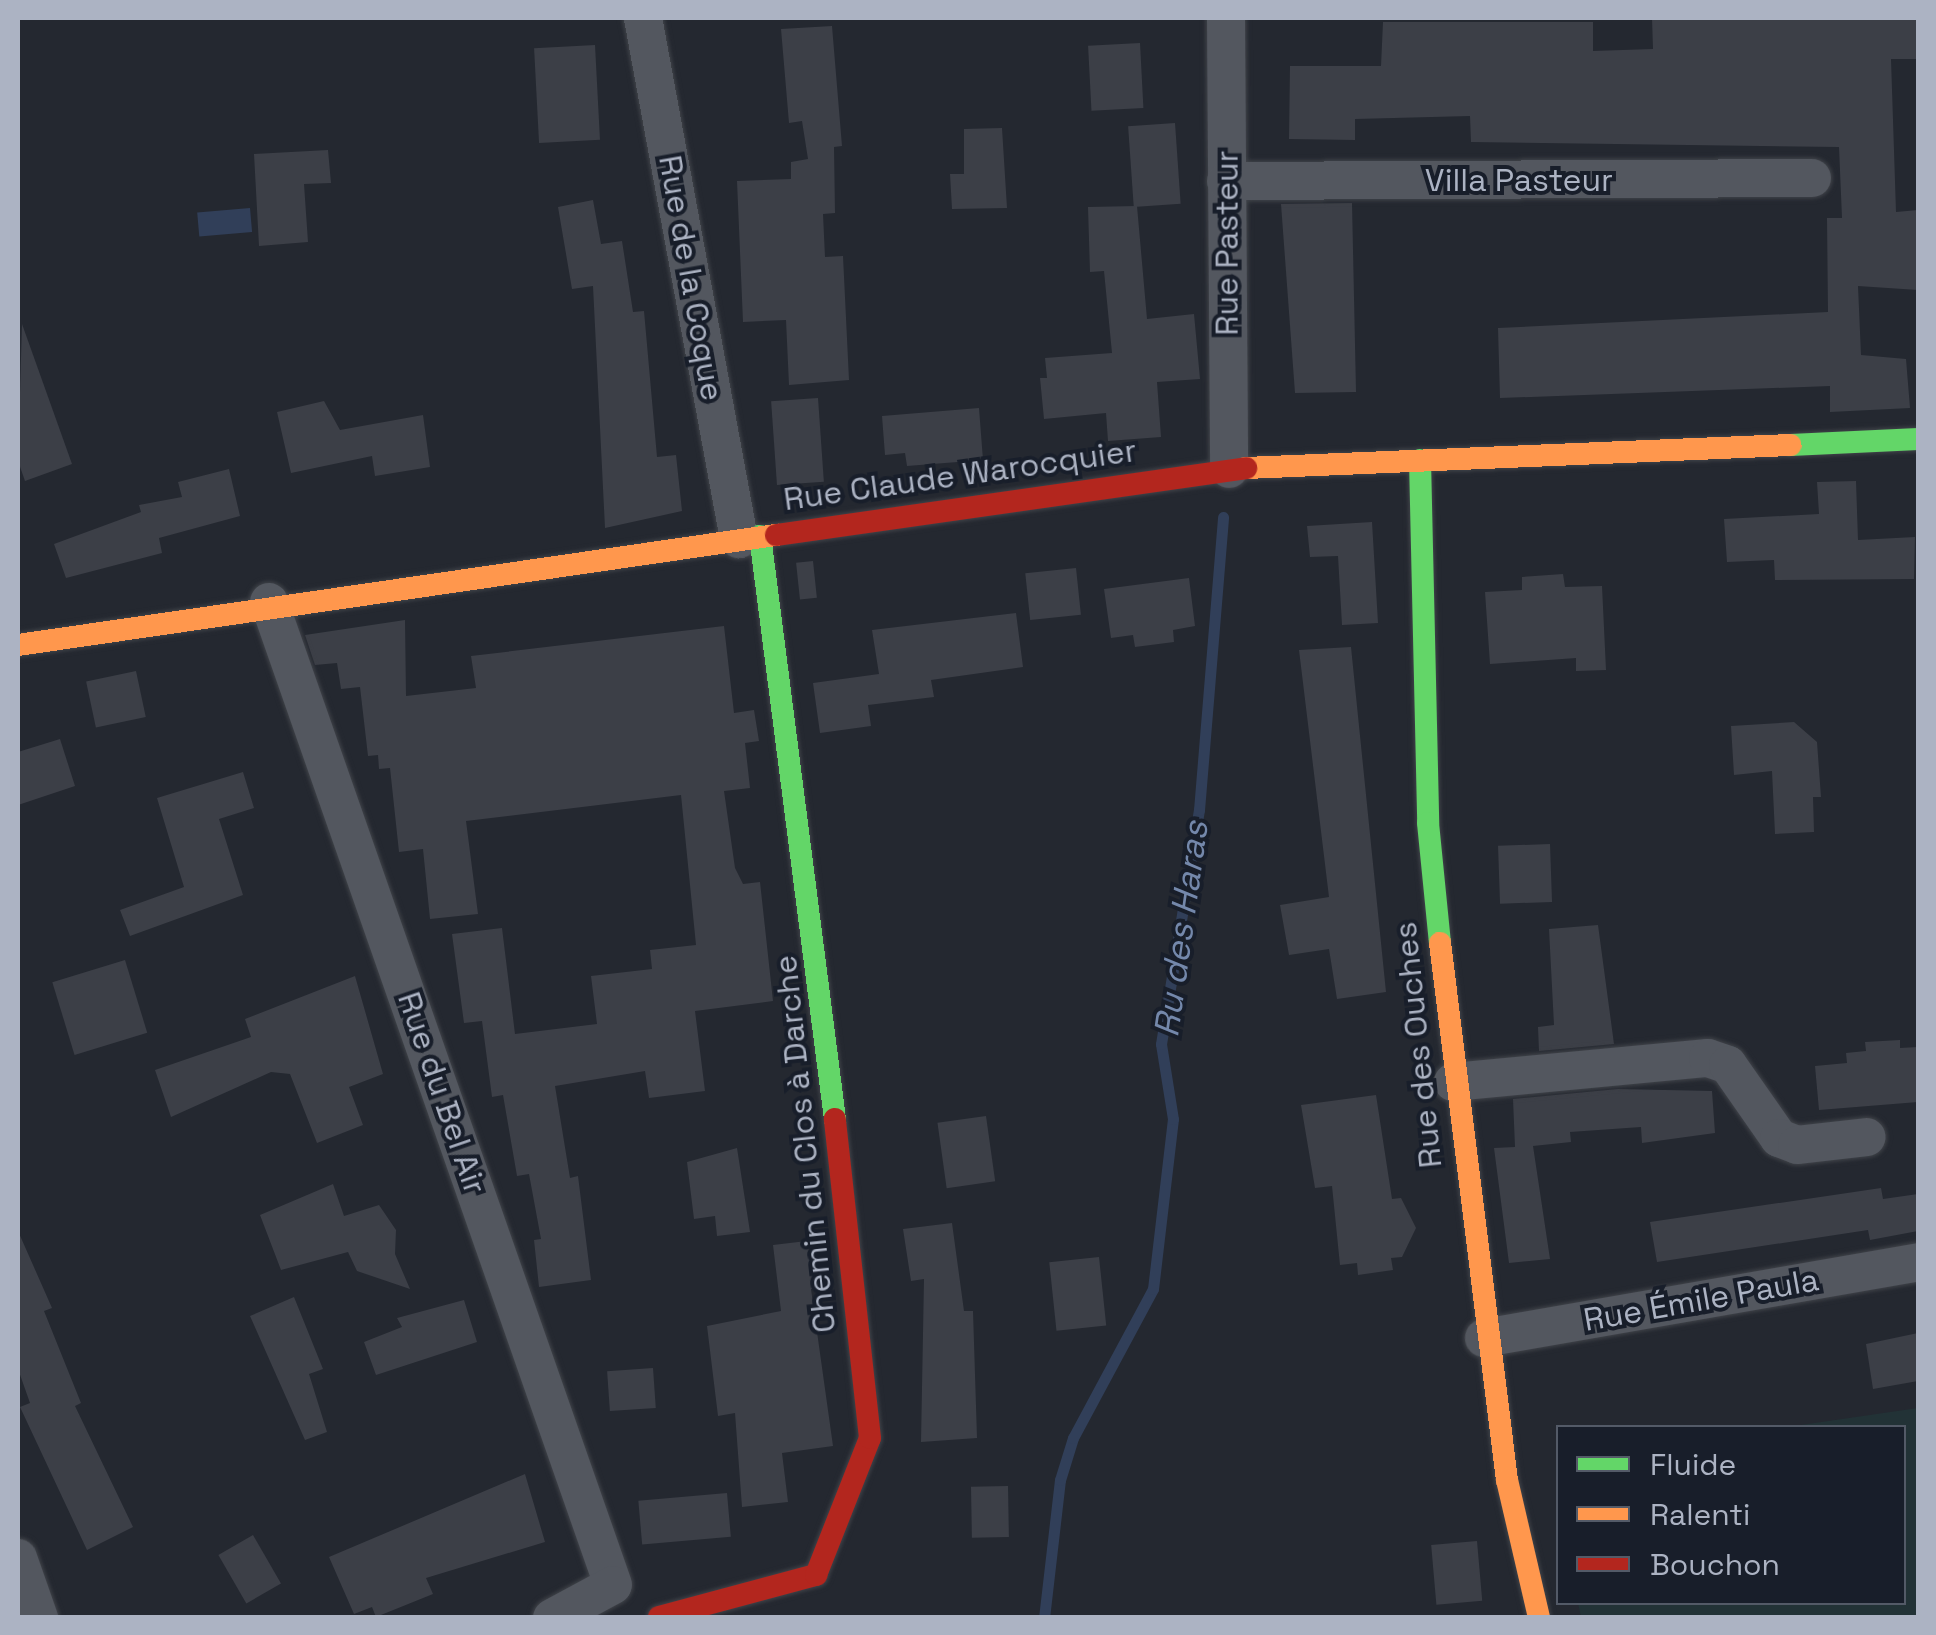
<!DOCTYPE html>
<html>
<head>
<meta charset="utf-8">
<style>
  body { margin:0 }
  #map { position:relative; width:1936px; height:1635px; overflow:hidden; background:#242830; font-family:"Space Grotesk",sans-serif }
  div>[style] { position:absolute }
  .green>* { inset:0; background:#223236 }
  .water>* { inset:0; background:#313f59; transform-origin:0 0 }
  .stream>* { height:11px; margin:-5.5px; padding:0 5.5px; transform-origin:5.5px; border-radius:5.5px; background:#313f59 }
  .building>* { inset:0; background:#3c3f47; transform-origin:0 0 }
  .roads { filter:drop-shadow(0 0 2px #404349) drop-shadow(0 0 2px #404349) }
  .street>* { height:38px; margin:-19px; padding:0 19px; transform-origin:19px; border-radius:19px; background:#53575f }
  .fast>* { height:22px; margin:-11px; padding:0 11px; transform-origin:11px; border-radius:11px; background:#63d668 }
  .slow>* { height:22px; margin:-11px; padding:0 11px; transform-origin:11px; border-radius:11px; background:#ff974d }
  .jam>* { height:22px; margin:-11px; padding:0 11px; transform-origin:11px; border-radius:11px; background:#b3261e }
  span { translate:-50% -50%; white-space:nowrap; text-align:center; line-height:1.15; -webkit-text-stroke:8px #181e2a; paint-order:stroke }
  .street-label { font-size:32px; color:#acb3c3 }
  .water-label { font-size:35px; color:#7488ab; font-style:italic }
  .frame { position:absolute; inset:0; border:20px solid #acb3c3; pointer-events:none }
  .legend { position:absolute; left:1556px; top:1425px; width:350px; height:180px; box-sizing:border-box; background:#181e2a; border:2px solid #535a67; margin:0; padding:12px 18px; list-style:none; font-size:30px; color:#acb3c3 }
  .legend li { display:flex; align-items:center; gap:20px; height:50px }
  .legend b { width:50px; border:2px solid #535a67 }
</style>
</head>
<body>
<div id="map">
  <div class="green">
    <div style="clip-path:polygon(1918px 1408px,1918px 1617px,1581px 1617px,1578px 1603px,1904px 1602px,1904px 1428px,1787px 1427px)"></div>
  </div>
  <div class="water">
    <div style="left:250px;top:208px;width:24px;height:53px;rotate:85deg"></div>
  </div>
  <div class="stream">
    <div style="left:1044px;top:1618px;width:139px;rotate:-83.4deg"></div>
    <div style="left:1060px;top:1480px;width:44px;rotate:-72.8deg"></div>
    <div style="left:1073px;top:1438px;width:169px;rotate:-61.8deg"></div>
    <div style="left:1153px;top:1289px;width:171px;rotate:-83.3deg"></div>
    <div style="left:1173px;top:1119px;width:76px;rotate:-99.1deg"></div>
    <div style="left:1161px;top:1044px;width:237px;rotate:-80.8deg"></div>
    <div style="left:1199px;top:810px;width:294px;rotate:-85.3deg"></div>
  </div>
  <div class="building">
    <div style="clip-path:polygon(1652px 18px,1918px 18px,1918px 59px,1891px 59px,1896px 212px,1918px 210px,1918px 290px,1858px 286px,1861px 355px,1906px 359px,1910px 408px,1830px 412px,1830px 386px,1500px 398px,1498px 328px,1828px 312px,1827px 218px,1842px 218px,1839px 147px,1471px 142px,1470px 116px,1355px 119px,1355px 140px,1289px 139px,1290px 66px,1381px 66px,1383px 22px,1593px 22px,1593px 51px,1653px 49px)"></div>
    <div style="clip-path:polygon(832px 26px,842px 146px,834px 147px,835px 213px,823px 214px,825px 257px,843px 256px,849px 380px,789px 385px,786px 320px,743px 322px,737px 181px,791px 179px,791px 162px,808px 159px,802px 121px,789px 123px,781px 29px)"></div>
    <div style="left:1140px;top:43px;width:65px;height:52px;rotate:87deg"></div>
    <div style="left:595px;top:45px;width:95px;height:61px;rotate:87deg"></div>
    <div style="left:1175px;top:123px;width:81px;height:47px;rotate:86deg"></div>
    <div style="clip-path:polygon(1002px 128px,1007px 208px,952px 209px,950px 174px,964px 174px,964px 129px)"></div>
    <div style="clip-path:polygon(328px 150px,331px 183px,304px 184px,308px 242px,259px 246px,254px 154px)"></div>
    <div style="clip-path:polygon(593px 200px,601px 244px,622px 241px,633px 312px,644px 311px,657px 457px,676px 455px,682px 511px,605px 528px,593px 286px,572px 289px,558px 207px)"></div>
    <div style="clip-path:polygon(1352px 203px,1356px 392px,1295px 393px,1281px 204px)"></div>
    <div style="clip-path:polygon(1137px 206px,1147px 319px,1194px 314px,1200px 379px,1157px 382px,1161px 437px,1108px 441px,1106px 413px,1044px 419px,1040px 378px,1047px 378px,1045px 358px,1112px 353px,1104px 271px,1090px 272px,1088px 207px)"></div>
    <div style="clip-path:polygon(22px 324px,72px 464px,25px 481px,18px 461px)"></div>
    <div style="left:818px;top:398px;width:84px;height:47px;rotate:86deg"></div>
    <div style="clip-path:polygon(324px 401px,340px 430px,423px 415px,430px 467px,375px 476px,372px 456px,291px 473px,277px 412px)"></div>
    <div style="clip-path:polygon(979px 408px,983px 460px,907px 466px,905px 453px,885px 455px,882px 416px)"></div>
    <div style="clip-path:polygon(229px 469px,240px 516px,159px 538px,162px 553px,66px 578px,54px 544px,141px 512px,139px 505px,182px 497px,178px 482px)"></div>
    <div style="clip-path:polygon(1856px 481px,1858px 540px,1915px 537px,1914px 579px,1775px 580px,1774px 560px,1727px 562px,1724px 519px,1819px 514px,1817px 482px)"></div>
    <div style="clip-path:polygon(1372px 522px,1378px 623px,1342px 625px,1338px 556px,1310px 557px,1307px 526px)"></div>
    <div style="left:813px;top:561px;width:37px;height:17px;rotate:84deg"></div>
    <div style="left:1076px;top:568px;width:47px;height:51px;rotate:84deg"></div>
    <div style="clip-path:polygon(1563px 574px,1565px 587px,1602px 586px,1606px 670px,1576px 671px,1576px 658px,1490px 664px,1485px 592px,1522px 590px,1522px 577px)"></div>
    <div style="clip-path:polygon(1189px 578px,1195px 626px,1173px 630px,1174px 642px,1135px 647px,1133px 635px,1111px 638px,1104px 589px)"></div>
    <div style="clip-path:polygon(1016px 613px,1023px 667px,931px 680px,934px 697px,868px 705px,871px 726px,820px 733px,813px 683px,879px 674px,872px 630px)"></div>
    <div style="clip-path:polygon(405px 620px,406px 696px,476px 688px,471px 656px,724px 626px,734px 713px,754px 710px,759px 741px,745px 743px,750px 788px,724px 791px,735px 868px,743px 884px,760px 882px,773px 1001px,695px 1011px,705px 1091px,649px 1098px,645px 1071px,555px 1086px,570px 1178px,578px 1176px,591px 1280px,539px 1287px,534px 1240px,541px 1239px,529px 1174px,517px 1176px,503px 1095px,492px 1097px,482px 1021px,464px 1023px,452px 934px,502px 928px,515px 1034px,597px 1024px,591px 976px,652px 969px,650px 950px,696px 945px,681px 795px,466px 821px,478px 914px,430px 919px,423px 849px,399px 852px,390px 768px,379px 769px,378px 755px,368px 756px,360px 687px,341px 689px,337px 663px,315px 665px,305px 635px)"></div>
    <div style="clip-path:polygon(1351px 647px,1386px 992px,1337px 999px,1329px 949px,1289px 955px,1280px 905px,1329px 897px,1299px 650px)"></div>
    <div style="left:136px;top:671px;width:47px;height:51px;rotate:78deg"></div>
    <div style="clip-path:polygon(1794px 722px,1817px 742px,1821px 797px,1813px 797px,1814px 832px,1775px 834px,1772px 771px,1734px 775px,1731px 726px)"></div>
    <div style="clip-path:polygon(60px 739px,75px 786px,18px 805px,18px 752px)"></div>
    <div style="clip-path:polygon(243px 772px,254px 808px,219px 819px,243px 895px,130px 936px,120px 910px,184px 887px,157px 798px)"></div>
    <div style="left:1550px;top:844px;width:58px;height:52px;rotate:88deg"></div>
    <div style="clip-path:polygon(1598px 925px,1614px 1044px,1539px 1051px,1538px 1027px,1554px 1025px,1549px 929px)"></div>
    <div style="left:125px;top:960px;width:76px;height:76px;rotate:73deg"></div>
    <div style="clip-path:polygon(355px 976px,383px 1074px,349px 1087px,363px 1125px,317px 1143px,290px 1074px,271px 1072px,171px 1117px,155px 1070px,251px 1037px,245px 1019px)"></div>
    <div style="clip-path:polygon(1900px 1040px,1900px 1048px,1918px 1047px,1918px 1102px,1819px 1110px,1815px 1066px,1847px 1063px,1846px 1053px,1866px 1051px,1865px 1042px)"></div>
    <div style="clip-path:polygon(1618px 1089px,1712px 1091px,1715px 1133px,1642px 1143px,1641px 1127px,1570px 1132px,1571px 1142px,1533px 1146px,1550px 1259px,1509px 1263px,1494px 1148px,1515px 1147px,1513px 1099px)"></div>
    <div style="clip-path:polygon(1376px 1095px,1392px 1199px,1401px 1198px,1416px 1228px,1402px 1257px,1391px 1258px,1393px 1270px,1358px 1275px,1357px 1263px,1340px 1265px,1332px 1186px,1315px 1188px,1301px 1105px)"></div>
    <div style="left:986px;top:1116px;width:66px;height:49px;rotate:82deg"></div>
    <div style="clip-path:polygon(737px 1148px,750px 1232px,717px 1236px,715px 1216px,694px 1219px,687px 1162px)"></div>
    <div style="clip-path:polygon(333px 1184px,344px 1216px,379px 1205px,396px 1230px,395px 1254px,410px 1289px,357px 1271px,348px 1252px,281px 1270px,260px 1215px)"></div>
    <div style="clip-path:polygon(1881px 1188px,1883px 1199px,1918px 1194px,1918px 1231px,1870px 1240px,1868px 1230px,1657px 1262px,1650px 1222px)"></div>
    <div style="clip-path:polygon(952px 1223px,964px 1311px,973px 1311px,977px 1438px,921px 1442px,924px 1279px,911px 1281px,903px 1229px)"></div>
    <div style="clip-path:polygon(18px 1231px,52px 1308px,44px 1311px,81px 1403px,75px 1406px,133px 1527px,87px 1550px,20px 1407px,30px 1403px,18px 1369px)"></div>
    <div style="clip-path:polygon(815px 1240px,820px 1288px,811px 1289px,833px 1446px,782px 1453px,788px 1502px,742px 1507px,735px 1413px,718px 1416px,707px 1326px,781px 1311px,773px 1245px)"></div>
    <div style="left:1099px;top:1257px;width:69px;height:50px;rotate:84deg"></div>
    <div style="clip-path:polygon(294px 1297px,323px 1369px,309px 1374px,327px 1432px,305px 1440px,250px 1316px)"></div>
    <div style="clip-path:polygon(464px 1300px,477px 1342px,376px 1375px,364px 1342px,402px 1327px,397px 1318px)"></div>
    <div style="clip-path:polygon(1918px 1333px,1918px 1381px,1873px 1389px,1866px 1344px)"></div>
    <div style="left:653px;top:1368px;width:40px;height:46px;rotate:86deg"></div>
    <div style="clip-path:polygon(525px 1474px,545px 1542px,426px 1578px,433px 1594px,376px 1617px,372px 1607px,354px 1614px,329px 1557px)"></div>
    <div style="left:1008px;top:1486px;width:51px;height:37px;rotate:89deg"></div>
    <div style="left:727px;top:1493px;width:44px;height:89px;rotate:85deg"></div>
    <div style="left:253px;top:1535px;width:56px;height:40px;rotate:60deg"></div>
    <div style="left:1477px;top:1541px;width:60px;height:46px;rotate:85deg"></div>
  </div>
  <div class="roads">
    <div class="street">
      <div style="left:643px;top:18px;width:530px;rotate:79.56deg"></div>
      <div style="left:1226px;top:18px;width:451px;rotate:89.6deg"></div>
      <div style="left:1226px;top:181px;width:586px;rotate:-0.29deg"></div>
      <div style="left:269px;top:602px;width:1041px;rotate:70.71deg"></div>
      <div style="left:1453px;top:1082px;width:256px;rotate:-5.4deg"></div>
      <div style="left:1708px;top:1058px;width:21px;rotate:19deg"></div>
      <div style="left:1728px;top:1065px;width:89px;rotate:55.1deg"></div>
      <div style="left:1779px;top:1138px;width:19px;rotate:21deg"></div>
      <div style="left:1797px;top:1145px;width:70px;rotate:-6.5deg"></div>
      <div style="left:1484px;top:1338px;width:441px;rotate:-9.9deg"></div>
      <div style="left:18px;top:1558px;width:64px;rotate:70.7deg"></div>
      <div style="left:552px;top:1618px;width:69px;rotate:-28.4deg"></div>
    </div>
    <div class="fast">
      <div style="left:1791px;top:445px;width:127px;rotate:-2.7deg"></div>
      <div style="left:1420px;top:460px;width:363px;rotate:88.7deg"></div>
      <div style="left:1428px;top:823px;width:121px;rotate:84.3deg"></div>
      <div style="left:760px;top:536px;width:588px;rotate:82.67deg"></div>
    </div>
    <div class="slow">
      <div style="left:1246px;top:468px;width:545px;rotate:-2.42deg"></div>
      <div style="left:18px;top:645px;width:766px;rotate:-8.26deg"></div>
      <div style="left:1440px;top:943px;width:541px;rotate:82.89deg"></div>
      <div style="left:1507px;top:1480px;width:142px;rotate:76.9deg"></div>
    </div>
    <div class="jam">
      <div style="left:776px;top:535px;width:475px;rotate:-8.1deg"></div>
      <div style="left:659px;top:1617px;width:163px;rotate:-15deg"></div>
      <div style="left:816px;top:1575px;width:147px;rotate:-68.5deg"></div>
      <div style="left:870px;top:1438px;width:321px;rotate:-96.3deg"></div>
    </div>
  </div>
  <div class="street-label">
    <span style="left:1519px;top:180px">Villa Pasteur</span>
    <span style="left:1227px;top:243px;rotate:-90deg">Rue Pasteur</span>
    <span style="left:691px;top:278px;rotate:80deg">Rue de la Coque</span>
    <span style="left:960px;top:475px;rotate:-8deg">Rue Claude Warocquier</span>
    <span style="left:1418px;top:1045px;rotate:-96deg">Rue des Ouches</span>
    <span style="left:442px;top:1093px;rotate:71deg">Rue du Bel Air</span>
    <span style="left:805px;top:1144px;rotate:-96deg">Chemin du Clos à Darche</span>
    <span style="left:1701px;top:1300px;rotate:-10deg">Rue Émile Paula</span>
  </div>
  <div class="water-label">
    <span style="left:1181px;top:929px;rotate:-82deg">Ru des Haras</span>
  </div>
  <div class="frame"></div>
  <ul class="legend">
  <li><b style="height:12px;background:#63d668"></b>Fluide</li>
  <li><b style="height:12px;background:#ff974d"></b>Ralenti</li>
  <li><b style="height:12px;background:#b3261e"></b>Bouchon</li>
  </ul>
</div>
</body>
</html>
